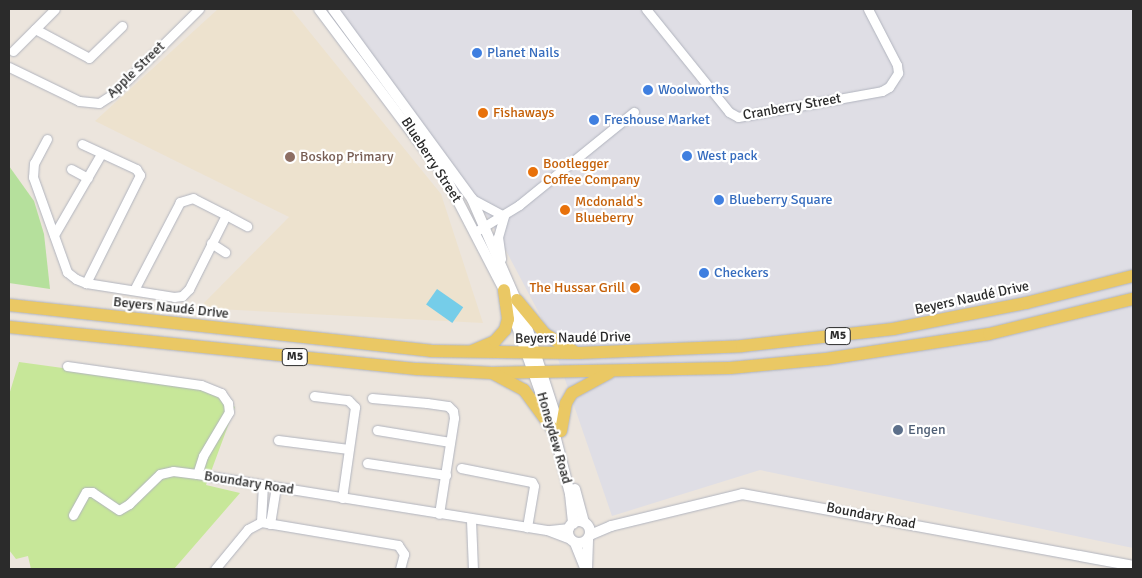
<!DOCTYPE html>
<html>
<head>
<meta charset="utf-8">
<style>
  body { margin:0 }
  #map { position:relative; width:1142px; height:578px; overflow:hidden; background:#ece5dd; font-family:Signika,sans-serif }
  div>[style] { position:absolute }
  .industrial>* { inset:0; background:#dfdee5 }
  .education>* { inset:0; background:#ede2ce }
  .green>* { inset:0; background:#b5e09c }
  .pitch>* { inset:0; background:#c7e799 }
  .water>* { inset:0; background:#75cde9; transform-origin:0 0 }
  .roads { filter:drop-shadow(0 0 1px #b1b4be) drop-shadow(0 0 1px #b1b4be) }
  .minor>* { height:9px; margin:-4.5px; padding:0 4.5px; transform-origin:4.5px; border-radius:4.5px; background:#fff }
  .tertiary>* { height:10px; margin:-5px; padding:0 5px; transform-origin:5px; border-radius:5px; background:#fff }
  .tertiary>.ring { margin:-5px; padding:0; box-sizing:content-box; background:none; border:10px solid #fff; border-radius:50% }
  .primary>* { height:12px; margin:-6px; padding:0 6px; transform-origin:6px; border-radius:6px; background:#eac864 }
  .dots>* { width:14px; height:14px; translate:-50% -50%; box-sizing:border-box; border:2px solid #fff; border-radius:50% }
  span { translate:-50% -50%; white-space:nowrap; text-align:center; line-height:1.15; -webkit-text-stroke:4.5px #fff; paint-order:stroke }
  .shield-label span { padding:1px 4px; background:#fff; border:1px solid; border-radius:4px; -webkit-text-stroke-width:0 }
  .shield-label { font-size:12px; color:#2b2b2b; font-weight:700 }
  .shop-label { font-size:14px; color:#366cbe }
  .left { translate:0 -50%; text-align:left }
  .street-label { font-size:14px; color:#2b2b2b }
  .food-label { font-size:14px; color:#c56008 }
  .right { translate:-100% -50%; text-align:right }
  .education-label { font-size:14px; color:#785e54 }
  .service-label { font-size:14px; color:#4e5e75 }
  .frame { position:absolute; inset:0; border:10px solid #2b2b2b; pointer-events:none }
</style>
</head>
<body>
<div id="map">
  <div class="industrial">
    <div style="clip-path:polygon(335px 9px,1133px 9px,1133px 548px,760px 470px,612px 516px,548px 330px,494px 228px,472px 192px)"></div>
  </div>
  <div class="education">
    <div style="clip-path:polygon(218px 9px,291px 9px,441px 194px,483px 323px,199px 308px,289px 217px,95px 121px)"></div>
  </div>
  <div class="green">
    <div style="clip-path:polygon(9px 166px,34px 201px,44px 234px,50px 289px,9px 283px)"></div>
  </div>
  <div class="pitch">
    <div style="clip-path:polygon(19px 362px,208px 388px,235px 407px,206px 485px,240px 493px,174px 569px,31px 569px,28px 556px,16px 559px,9px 550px,9px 395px)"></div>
  </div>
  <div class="water">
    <div style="left:437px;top:289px;width:32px;height:19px;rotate:35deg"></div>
  </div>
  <div class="roads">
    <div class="minor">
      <div style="left:646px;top:9px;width:132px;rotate:51.1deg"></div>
      <div style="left:729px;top:112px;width:10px;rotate:29deg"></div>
      <div style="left:738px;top:117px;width:146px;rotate:-10.2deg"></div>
      <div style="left:882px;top:91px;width:8px;rotate:-30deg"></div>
      <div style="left:889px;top:87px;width:17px;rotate:-57deg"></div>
      <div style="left:898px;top:73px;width:8px;rotate:-97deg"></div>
      <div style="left:897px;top:65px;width:63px;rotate:-117.4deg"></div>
      <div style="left:35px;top:29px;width:61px;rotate:28.2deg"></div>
      <div style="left:89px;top:58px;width:46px;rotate:-44.1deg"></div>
      <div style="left:13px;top:51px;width:59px;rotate:-45deg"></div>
      <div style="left:9px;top:67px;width:78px;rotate:25.9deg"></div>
      <div style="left:79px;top:101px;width:20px;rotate:6deg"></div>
      <div style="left:99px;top:103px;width:17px;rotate:-33deg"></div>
      <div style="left:113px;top:94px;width:121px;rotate:-44.7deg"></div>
      <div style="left:47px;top:139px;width:27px;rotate:118deg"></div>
      <div style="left:34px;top:163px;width:14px;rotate:94deg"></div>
      <div style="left:33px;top:177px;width:101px;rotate:70.3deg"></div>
      <div style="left:67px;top:272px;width:11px;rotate:38deg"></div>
      <div style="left:76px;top:279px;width:11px;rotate:22deg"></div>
      <div style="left:86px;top:283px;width:89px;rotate:9deg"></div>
      <div style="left:174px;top:297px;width:8px;rotate:-7deg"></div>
      <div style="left:182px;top:296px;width:10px;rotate:-45deg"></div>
      <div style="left:189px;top:289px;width:83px;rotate:-63.4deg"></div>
      <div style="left:226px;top:215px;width:37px;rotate:-153deg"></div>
      <div style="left:193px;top:198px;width:14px;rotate:163deg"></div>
      <div style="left:180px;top:202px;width:99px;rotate:117.6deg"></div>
      <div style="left:82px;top:144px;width:60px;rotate:24.8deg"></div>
      <div style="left:136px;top:169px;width:7px;rotate:56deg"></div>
      <div style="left:140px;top:175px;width:121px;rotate:116.6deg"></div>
      <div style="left:71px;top:169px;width:19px;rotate:28deg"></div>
      <div style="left:472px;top:199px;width:36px;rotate:28deg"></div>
      <div style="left:504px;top:216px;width:22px;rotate:106deg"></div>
      <div style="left:498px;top:237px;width:22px;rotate:82deg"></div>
      <div style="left:226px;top:215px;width:24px;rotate:28deg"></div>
      <div style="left:475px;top:232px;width:52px;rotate:-31.5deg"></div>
      <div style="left:519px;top:205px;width:148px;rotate:-39deg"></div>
      <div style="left:54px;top:235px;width:94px;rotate:-59.9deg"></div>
      <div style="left:211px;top:243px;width:17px;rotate:33deg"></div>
      <div style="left:67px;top:366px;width:135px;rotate:8.1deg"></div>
      <div style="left:201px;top:385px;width:22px;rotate:22deg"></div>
      <div style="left:221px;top:393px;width:12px;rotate:55deg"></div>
      <div style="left:228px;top:403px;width:9px;rotate:84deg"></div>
      <div style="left:229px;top:412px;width:51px;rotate:120.6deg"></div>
      <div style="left:203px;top:456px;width:19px;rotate:108deg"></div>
      <div style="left:197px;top:474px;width:354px;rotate:9.1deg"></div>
      <div style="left:547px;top:530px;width:26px;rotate:21deg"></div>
      <div style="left:314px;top:396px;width:34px;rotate:7deg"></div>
      <div style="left:348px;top:400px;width:10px;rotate:45deg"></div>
      <div style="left:355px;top:407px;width:92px;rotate:98.1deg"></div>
      <div style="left:372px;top:398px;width:55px;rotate:5.2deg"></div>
      <div style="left:427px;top:403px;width:21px;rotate:8deg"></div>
      <div style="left:448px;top:406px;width:7px;rotate:45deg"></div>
      <div style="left:453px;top:411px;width:7px;rotate:82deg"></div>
      <div style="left:454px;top:418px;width:97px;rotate:98.9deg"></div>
      <div style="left:377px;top:430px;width:74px;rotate:9.3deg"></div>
      <div style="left:278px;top:440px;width:71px;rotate:7.3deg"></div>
      <div style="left:367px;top:463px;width:80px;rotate:8.6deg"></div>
      <div style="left:461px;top:468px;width:72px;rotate:11.2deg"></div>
      <div style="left:532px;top:482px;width:4px;rotate:63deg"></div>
      <div style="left:534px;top:486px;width:42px;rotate:99.7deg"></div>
      <div style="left:73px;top:515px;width:26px;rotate:-61deg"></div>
      <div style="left:86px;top:492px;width:6px"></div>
      <div style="left:92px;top:492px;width:32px;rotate:34deg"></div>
      <div style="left:119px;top:510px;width:12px;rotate:-31deg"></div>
      <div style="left:129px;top:504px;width:43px;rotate:-44.1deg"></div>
      <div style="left:160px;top:474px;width:13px;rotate:-13deg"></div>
      <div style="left:173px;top:471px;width:24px;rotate:7deg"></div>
      <div style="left:471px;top:520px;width:49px;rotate:87.7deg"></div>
      <div style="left:261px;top:522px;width:37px;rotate:-87deg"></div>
      <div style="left:270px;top:524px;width:37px;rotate:-81deg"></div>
      <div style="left:550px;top:530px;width:19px;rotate:-6deg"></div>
      <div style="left:215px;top:569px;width:52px;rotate:-50.5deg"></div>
      <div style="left:248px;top:529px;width:15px;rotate:-28deg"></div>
      <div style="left:261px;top:522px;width:139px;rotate:9.5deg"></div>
      <div style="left:398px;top:545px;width:11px;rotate:56deg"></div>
      <div style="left:404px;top:554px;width:16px;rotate:105deg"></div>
    </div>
    <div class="tertiary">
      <div style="left:319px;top:9px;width:211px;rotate:53.1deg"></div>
      <div style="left:446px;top:178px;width:126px;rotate:62.6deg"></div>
      <div style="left:504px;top:290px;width:150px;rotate:70.5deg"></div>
      <div style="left:554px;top:431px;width:65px;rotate:75.7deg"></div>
      <div style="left:570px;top:494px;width:30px;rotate:84deg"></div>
      <div style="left:333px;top:9px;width:235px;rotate:53.8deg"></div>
      <div style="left:472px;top:199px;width:130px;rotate:66.4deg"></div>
      <div style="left:524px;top:318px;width:117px;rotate:72deg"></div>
      <div style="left:575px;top:489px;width:34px;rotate:75deg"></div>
      <div class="ring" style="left:568px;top:521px;width:12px;height:12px"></div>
      <div style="left:590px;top:535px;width:23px;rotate:-23deg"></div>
      <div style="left:611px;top:526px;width:135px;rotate:-13.7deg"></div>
      <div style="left:742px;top:494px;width:398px;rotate:10.4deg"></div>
      <div style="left:575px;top:543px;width:27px;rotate:68deg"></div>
      <div style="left:587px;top:569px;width:30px;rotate:-88deg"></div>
    </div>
    <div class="primary">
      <div style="left:517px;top:300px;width:44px;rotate:50.5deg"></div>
      <div style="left:545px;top:334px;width:35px;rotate:31deg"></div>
      <div style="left:9px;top:305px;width:424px;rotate:6.2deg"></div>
      <div style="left:431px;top:351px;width:147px;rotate:0.8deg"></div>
      <div style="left:578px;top:353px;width:164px;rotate:-2.4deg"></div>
      <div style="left:742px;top:346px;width:152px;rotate:-6.4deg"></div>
      <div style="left:893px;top:329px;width:136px;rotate:-11.1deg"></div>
      <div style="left:1026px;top:303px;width:110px;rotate:-14.2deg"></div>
      <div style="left:9px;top:327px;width:410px;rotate:5.9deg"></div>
      <div style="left:417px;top:369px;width:75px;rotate:3.1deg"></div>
      <div style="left:492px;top:373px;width:238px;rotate:-1.2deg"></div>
      <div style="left:730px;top:368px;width:96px;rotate:-5.4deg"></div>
      <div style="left:826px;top:359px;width:165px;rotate:-8.7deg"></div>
      <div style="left:989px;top:334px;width:148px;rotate:-13.7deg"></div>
      <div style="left:472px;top:351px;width:25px;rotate:-23deg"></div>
      <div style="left:495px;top:341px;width:15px;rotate:-48deg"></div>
      <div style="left:505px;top:330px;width:11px;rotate:-75deg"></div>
      <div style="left:508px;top:319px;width:29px;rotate:-98deg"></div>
      <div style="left:494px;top:374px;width:34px;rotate:28deg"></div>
      <div style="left:524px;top:390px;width:51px;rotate:53.8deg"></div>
      <div style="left:561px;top:431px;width:28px;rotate:-80deg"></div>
      <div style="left:566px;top:403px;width:12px;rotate:-59deg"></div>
      <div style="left:572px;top:393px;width:42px;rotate:-28.4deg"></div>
    </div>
  </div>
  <div class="dots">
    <div style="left:477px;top:53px;background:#3f7fe0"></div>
    <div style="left:648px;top:90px;background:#3f7fe0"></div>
    <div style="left:483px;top:113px;background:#e8710a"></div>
    <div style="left:594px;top:120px;background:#3f7fe0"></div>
    <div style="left:687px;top:156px;background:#3f7fe0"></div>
    <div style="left:290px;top:157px;background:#8d6e63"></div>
    <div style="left:533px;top:172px;background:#e8710a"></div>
    <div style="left:719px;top:200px;background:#3f7fe0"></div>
    <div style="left:565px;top:210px;background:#e8710a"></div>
    <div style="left:704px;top:273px;background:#3f7fe0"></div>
    <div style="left:635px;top:288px;background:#e8710a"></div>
    <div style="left:898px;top:430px;background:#5c6f8a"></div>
  </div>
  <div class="shield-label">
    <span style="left:838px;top:336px">M5</span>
    <span style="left:295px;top:357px">M5</span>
  </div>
  <div class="shop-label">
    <span class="left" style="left:487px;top:53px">Planet Nails</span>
    <span class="left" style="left:658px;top:90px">Woolworths</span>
    <span class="left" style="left:604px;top:120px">Freshouse Market</span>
    <span class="left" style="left:697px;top:156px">West pack</span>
    <span class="left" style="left:729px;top:200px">Blueberry Square</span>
    <span class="left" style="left:714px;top:273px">Checkers</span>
  </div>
  <div class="street-label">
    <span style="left:136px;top:70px;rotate:-44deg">Apple Street</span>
    <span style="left:792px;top:107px;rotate:-10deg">Cranberry Street</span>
    <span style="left:431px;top:160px;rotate:57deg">Blueberry Street</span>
    <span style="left:972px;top:298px;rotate:-12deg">Beyers Naudé Drive</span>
    <span style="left:171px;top:308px;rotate:6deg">Beyers Naudé Drive</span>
    <span style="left:573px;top:338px;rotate:-1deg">Beyers Naudé Drive</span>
    <span style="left:554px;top:438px;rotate:74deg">Honeydew Road</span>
    <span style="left:249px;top:483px;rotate:9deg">Boundary Road</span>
    <span style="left:871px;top:516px;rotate:11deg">Boundary Road</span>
  </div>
  <div class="food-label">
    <span class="left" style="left:493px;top:113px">Fishaways</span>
    <span class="left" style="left:543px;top:172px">Bootlegger<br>Coffee Company</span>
    <span class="left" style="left:575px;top:210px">Mcdonald's<br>Blueberry</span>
    <span class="right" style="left:625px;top:288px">The Hussar Grill</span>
  </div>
  <div class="education-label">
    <span class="left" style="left:300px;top:157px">Boskop Primary</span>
  </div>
  <div class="service-label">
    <span class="left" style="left:908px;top:430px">Engen</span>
  </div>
  <div class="frame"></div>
</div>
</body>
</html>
